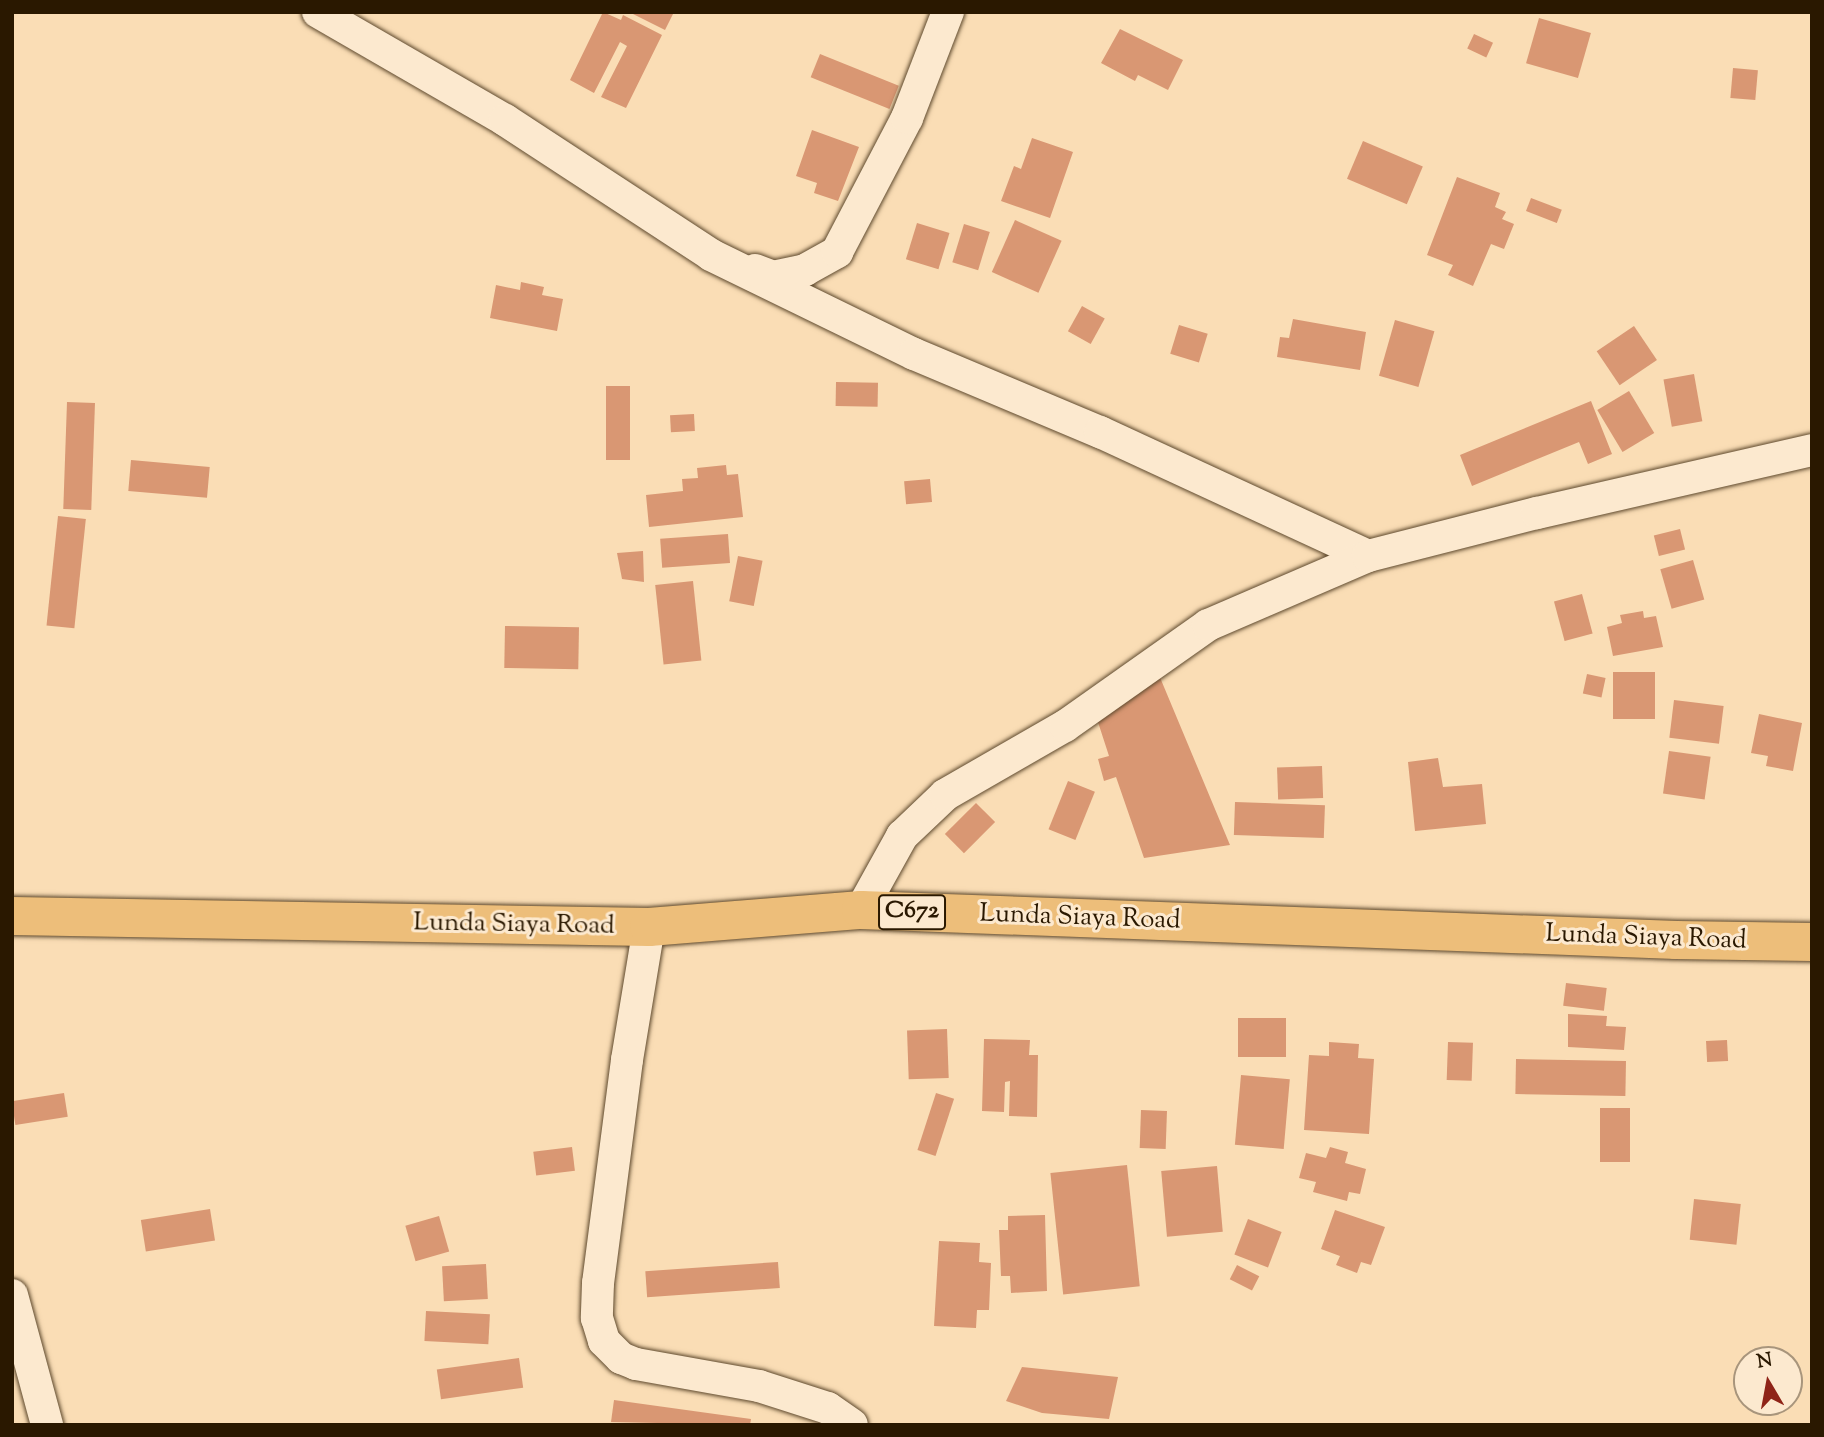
<!DOCTYPE html>
<html>
<head>
<meta charset="utf-8">
<style>
  body { margin:0 }
  #map { position:relative; width:1824px; height:1437px; overflow:hidden; background:#faddb5; font-family:"Sorts Mill Goudy",serif }
  div>[style] { position:absolute }
  .building>* { inset:0; background:#d99773; transform-origin:0 0 }
  .roads { filter:drop-shadow(0 0 2px #5e492d) drop-shadow(0 0 2px #5e492d) }
  .minor>* { height:32px; margin:-16px; padding:0 16px; transform-origin:16px; border-radius:16px; background:#fce9cf }
  .major>* { height:38px; margin:-19px; padding:0 19px; transform-origin:19px; border-radius:19px; background:#edbe7a }
  span { translate:-50% -50%; white-space:nowrap; text-align:center; line-height:1.15; -webkit-text-stroke:6px #fce9cf; paint-order:stroke }
  .shield-label span { padding:2px 5px; background:#fce9cf; border:2px solid; border-radius:5px; -webkit-text-stroke-width:0 }
  .shield-label { font-size:24px; color:#2a1800; font-weight:700 }
  .street-label { font-size:26px; color:#2a1800 }
  .frame { position:absolute; inset:0; border:14px solid #2a1800; pointer-events:none }
  .north { position:absolute; left:1733px; top:1346px; width:70px; height:70px; box-sizing:border-box; background:#fce9cf; border:2px solid #a8957c; border-radius:50%; rotate:350deg; font-size:19px; font-weight:700; line-height:28px; text-align:center; color:#2a1800 }
  .north::after { content:''; display:block; margin:auto; width:24px; height:32px; background:#8f2418; clip-path:polygon(50% 0,100% 100%,50% 72%,0 100%) }
</style>
</head>
<body>
<div id="map">
  <div class="building">
    <div style="clip-path:polygon(603px 12px,621px 20px,623px 15px,662px 35px,626px 108px,601px 97px,627px 46px,620px 42px,594px 93px,570px 80px)"></div>
    <div style="clip-path:polygon(629px 12px,674px 12px,665px 30px)"></div>
    <div style="left:1539px;top:18px;width:54px;height:47px;rotate:16deg"></div>
    <div style="clip-path:polygon(1120px 29px,1183px 60px,1168px 90px,1138px 75px,1135px 81px,1101px 63px)"></div>
    <div style="left:1474px;top:34px;width:21px;height:16px;rotate:25deg"></div>
    <div style="left:820px;top:54px;width:85px;height:25px;rotate:22deg"></div>
    <div style="left:1733px;top:68px;width:25px;height:30px;rotate:5deg"></div>
    <div style="clip-path:polygon(812px 130px,859px 147px,838px 201px,814px 193px,817px 183px,796px 176px)"></div>
    <div style="clip-path:polygon(1032px 138px,1073px 152px,1050px 218px,1001px 201px,1014px 166px,1021px 169px)"></div>
    <div style="left:1363px;top:141px;width:65px;height:41px;rotate:23deg"></div>
    <div style="clip-path:polygon(1457px 177px,1500px 193px,1495px 207px,1506px 212px,1502px 219px,1514px 224px,1504px 249px,1491px 244px,1473px 286px,1448px 275px,1453px 265px,1427px 255px)"></div>
    <div style="left:1531px;top:198px;width:33px;height:14px;rotate:21deg"></div>
    <div style="left:1015px;top:220px;width:51px;height:57px;rotate:24deg"></div>
    <div style="left:917px;top:223px;width:34px;height:38px;rotate:17deg"></div>
    <div style="left:964px;top:224px;width:27px;height:40px;rotate:17deg"></div>
    <div style="clip-path:polygon(521px 282px,544px 287px,542px 295px,563px 299px,557px 331px,490px 318px,496px 285px,520px 290px)"></div>
    <div style="left:1082px;top:306px;width:26px;height:29px;rotate:29deg"></div>
    <div style="clip-path:polygon(1293px 319px,1366px 332px,1360px 370px,1277px 357px,1280px 337px,1289px 338px)"></div>
    <div style="left:1395px;top:320px;width:41px;height:58px;rotate:16deg"></div>
    <div style="left:1179px;top:325px;width:30px;height:30px;rotate:17deg"></div>
    <div style="left:1634px;top:326px;width:41px;height:45px;rotate:56deg"></div>
    <div style="left:1694px;top:374px;width:48px;height:31px;rotate:80deg"></div>
    <div style="left:836px;top:382px;width:42px;height:24px;rotate:1deg"></div>
    <div style="left:606px;top:386px;width:24px;height:74px"></div>
    <div style="left:1629px;top:391px;width:49px;height:37px;rotate:59deg"></div>
    <div style="clip-path:polygon(1591px 401px,1612px 454px,1588px 464px,1579px 442px,1472px 486px,1460px 455px)"></div>
    <div style="left:67px;top:402px;width:28px;height:107px;rotate:2deg"></div>
    <div style="left:694px;top:414px;width:17px;height:24px;rotate:87deg"></div>
    <div style="left:131px;top:460px;width:79px;height:31px;rotate:5deg"></div>
    <div style="clip-path:polygon(726px 465px,727px 475px,738px 474px,743px 517px,649px 527px,646px 495px,683px 491px,682px 479px,698px 478px,697px 468px)"></div>
    <div style="left:930px;top:479px;width:23px;height:26px;rotate:85deg"></div>
    <div style="left:58px;top:516px;width:28px;height:110px;rotate:6deg"></div>
    <div style="left:1680px;top:529px;width:21px;height:27px;rotate:76deg"></div>
    <div style="left:728px;top:534px;width:29px;height:68px;rotate:86deg"></div>
    <div style="clip-path:polygon(643px 551px,644px 582px,622px 579px,617px 553px)"></div>
    <div style="left:738px;top:556px;width:25px;height:46px;rotate:11deg"></div>
    <div style="left:1693px;top:560px;width:41px;height:34px;rotate:74deg"></div>
    <div style="left:693px;top:581px;width:80px;height:38px;rotate:84deg"></div>
    <div style="left:1582px;top:594px;width:41px;height:29px;rotate:75deg"></div>
    <div style="clip-path:polygon(1643px 611px,1644px 618px,1656px 616px,1663px 647px,1613px 656px,1607px 627px,1622px 623px,1620px 615px)"></div>
    <div style="left:505px;top:626px;width:74px;height:42px;rotate:1deg"></div>
    <div style="left:1613px;top:672px;width:42px;height:47px"></div>
    <div style="left:1587px;top:674px;width:19px;height:20px;rotate:12deg"></div>
    <div style="clip-path:polygon(1159px 675px,1230px 845px,1144px 858px,1116px 777px,1104px 781px,1098px 759px,1109px 756px,1096px 716px)"></div>
    <div style="left:1674px;top:700px;width:50px;height:38px;rotate:7deg"></div>
    <div style="clip-path:polygon(1759px 714px,1802px 723px,1793px 771px,1766px 766px,1768px 756px,1751px 753px)"></div>
    <div style="left:1669px;top:751px;width:42px;height:43px;rotate:8deg"></div>
    <div style="clip-path:polygon(1438px 758px,1443px 787px,1482px 784px,1486px 824px,1415px 831px,1408px 762px)"></div>
    <div style="left:1322px;top:766px;width:32px;height:45px;rotate:88deg"></div>
    <div style="left:1068px;top:781px;width:29px;height:52px;rotate:22deg"></div>
    <div style="left:1235px;top:802px;width:90px;height:33px;rotate:2deg"></div>
    <div style="left:976px;top:803px;width:27px;height:44px;rotate:45deg"></div>
    <div style="left:1566px;top:983px;width:41px;height:23px;rotate:7deg"></div>
    <div style="clip-path:polygon(1568px 1014px,1607px 1016px,1606px 1026px,1626px 1027px,1624px 1050px,1568px 1047px)"></div>
    <div style="left:1286px;top:1018px;width:39px;height:48px;rotate:90deg"></div>
    <div style="left:947px;top:1029px;width:49px;height:40px;rotate:88deg"></div>
    <div style="clip-path:polygon(984px 1039px,1030px 1040px,1029px 1055px,1038px 1055px,1037px 1117px,1009px 1116px,1010px 1081px,1005px 1082px,1004px 1112px,982px 1111px)"></div>
    <div style="left:1727px;top:1040px;width:21px;height:21px;rotate:87deg"></div>
    <div style="clip-path:polygon(1329px 1042px,1359px 1044px,1358px 1058px,1374px 1059px,1369px 1134px,1304px 1130px,1309px 1055px,1329px 1056px)"></div>
    <div style="left:1448px;top:1042px;width:25px;height:38px;rotate:2deg"></div>
    <div style="left:1516px;top:1059px;width:110px;height:35px;rotate:1deg"></div>
    <div style="left:1241px;top:1075px;width:49px;height:70px;rotate:5deg"></div>
    <div style="left:64px;top:1093px;width:24px;height:53px;rotate:81deg"></div>
    <div style="left:936px;top:1093px;width:19px;height:60px;rotate:18deg"></div>
    <div style="left:1600px;top:1108px;width:30px;height:54px"></div>
    <div style="left:1141px;top:1110px;width:26px;height:38px;rotate:2deg"></div>
    <div style="left:572px;top:1147px;width:24px;height:39px;rotate:83deg"></div>
    <div style="clip-path:polygon(1330px 1147px,1348px 1152px,1345px 1163px,1366px 1169px,1360px 1194px,1349px 1192px,1347px 1201px,1313px 1192px,1316px 1182px,1299px 1178px,1306px 1153px,1326px 1158px)"></div>
    <div style="left:1127px;top:1165px;width:122px;height:77px;rotate:84deg"></div>
    <div style="left:1217px;top:1166px;width:66px;height:56px;rotate:85deg"></div>
    <div style="left:1694px;top:1199px;width:47px;height:41px;rotate:6deg"></div>
    <div style="left:210px;top:1209px;width:32px;height:70px;rotate:81deg"></div>
    <div style="clip-path:polygon(1335px 1210px,1385px 1227px,1371px 1265px,1361px 1262px,1357px 1273px,1336px 1265px,1340px 1256px,1321px 1249px)"></div>
    <div style="clip-path:polygon(1045px 1215px,1047px 1291px,1011px 1293px,1010px 1276px,1001px 1276px,999px 1230px,1008px 1230px,1008px 1216px)"></div>
    <div style="left:439px;top:1216px;width:37px;height:35px;rotate:74deg"></div>
    <div style="left:1248px;top:1219px;width:36px;height:38px;rotate:21deg"></div>
    <div style="clip-path:polygon(939px 1241px,980px 1243px,979px 1262px,991px 1263px,989px 1310px,977px 1310px,976px 1328px,934px 1326px)"></div>
    <div style="left:778px;top:1262px;width:26px;height:133px;rotate:86deg"></div>
    <div style="left:486px;top:1264px;width:35px;height:44px;rotate:87deg"></div>
    <div style="left:1237px;top:1265px;width:25px;height:16px;rotate:27deg"></div>
    <div style="left:426px;top:1311px;width:64px;height:30px;rotate:3deg"></div>
    <div style="left:519px;top:1358px;width:30px;height:83px;rotate:82deg"></div>
    <div style="clip-path:polygon(1022px 1367px,1118px 1377px,1109px 1419px,1042px 1413px,1006px 1401px)"></div>
    <div style="clip-path:polygon(614px 1400px,751px 1419px,750px 1425px,611px 1422px)"></div>
  </div>
  <div class="roads">
    <div class="minor">
      <div style="left:318px;top:12px;width:216px;rotate:30deg"></div>
      <div style="left:505px;top:120px;width:246px;rotate:33.2deg"></div>
      <div style="left:711px;top:255px;width:226px;rotate:26deg"></div>
      <div style="left:914px;top:354px;width:202px;rotate:22.8deg"></div>
      <div style="left:1100px;top:432px;width:295px;rotate:24.8deg"></div>
      <div style="left:755px;top:270px;width:19px;rotate:21deg"></div>
      <div style="left:773px;top:277px;width:33px;rotate:-12deg"></div>
      <div style="left:805px;top:270px;width:37px;rotate:-29deg"></div>
      <div style="left:837px;top:252px;width:151px;rotate:-62.4deg"></div>
      <div style="left:907px;top:118px;width:114px;rotate:-68.9deg"></div>
      <div style="left:861px;top:910px;width:85px;rotate:-61deg"></div>
      <div style="left:902px;top:836px;width:59px;rotate:-43.6deg"></div>
      <div style="left:945px;top:795px;width:138px;rotate:-29.9deg"></div>
      <div style="left:1065px;top:726px;width:175px;rotate:-35.2deg"></div>
      <div style="left:1208px;top:625px;width:174px;rotate:-23.3deg"></div>
      <div style="left:1368px;top:556px;width:174px;rotate:-14.3deg"></div>
      <div style="left:1537px;top:513px;width:282px;rotate:-12.9deg"></div>
      <div style="left:649px;top:927px;width:135px;rotate:99.4deg"></div>
      <div style="left:627px;top:1060px;width:225px;rotate:97.4deg"></div>
      <div style="left:598px;top:1283px;width:35px;rotate:92deg"></div>
      <div style="left:597px;top:1318px;width:24px;rotate:73deg"></div>
      <div style="left:604px;top:1341px;width:24px;rotate:45deg"></div>
      <div style="left:621px;top:1358px;width:16px;rotate:22deg"></div>
      <div style="left:636px;top:1364px;width:125px;rotate:10.1deg"></div>
      <div style="left:759px;top:1386px;width:72px;rotate:17.7deg"></div>
      <div style="left:828px;top:1408px;width:29px;rotate:35deg"></div>
      <div style="left:12px;top:1295px;width:135px;rotate:74.9deg"></div>
    </div>
    <div class="major">
      <div style="left:12px;top:916px;width:637px;rotate:0.99deg"></div>
      <div style="left:649px;top:927px;width:213px;rotate:-4.6deg"></div>
      <div style="left:861px;top:910px;width:816px;rotate:2.11deg"></div>
      <div style="left:1676px;top:940px;width:136px;rotate:0.8deg"></div>
    </div>
  </div>
  <div class="shield-label">
    <span style="left:912px;top:912px">C672</span>
  </div>
  <div class="street-label">
    <span style="left:1080px;top:918px;rotate:2deg">Lunda Siaya Road</span>
    <span style="left:514px;top:925px;rotate:1deg">Lunda Siaya Road</span>
    <span style="left:1646px;top:938px;rotate:2deg">Lunda Siaya Road</span>
  </div>
  <div class="frame"></div>
  <div class="north">N</div>
</div>
</body>
</html>
